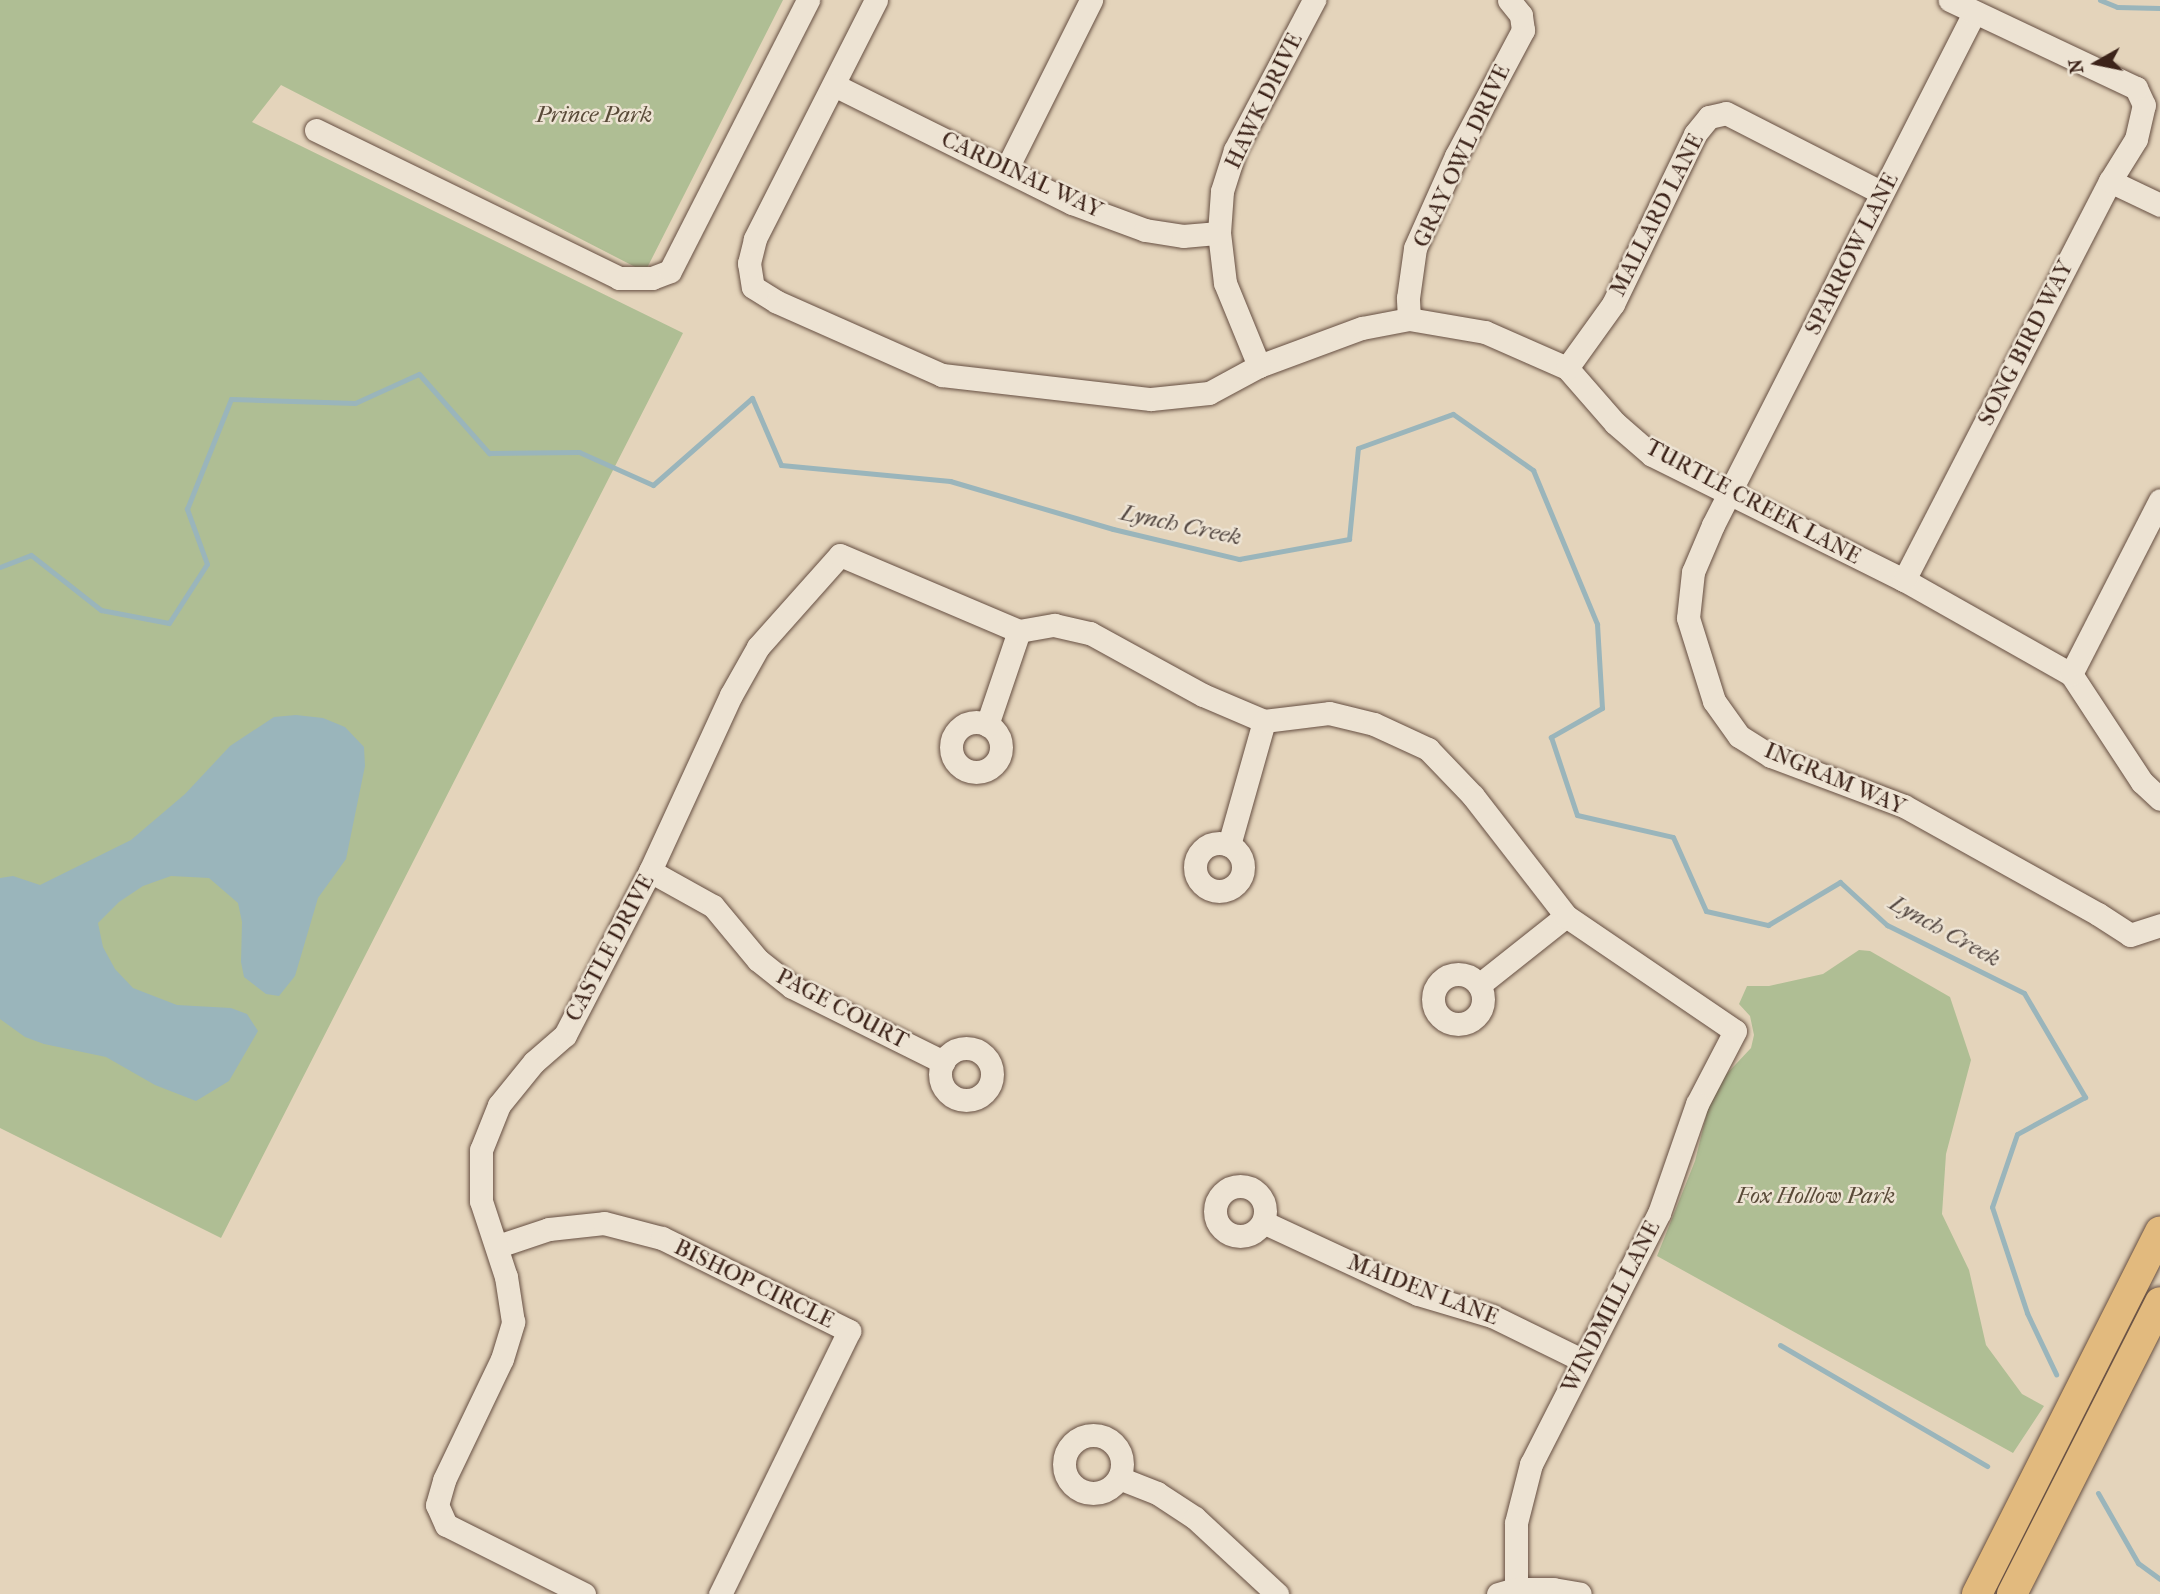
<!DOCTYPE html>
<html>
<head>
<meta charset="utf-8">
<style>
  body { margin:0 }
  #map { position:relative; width:2160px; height:1594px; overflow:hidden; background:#e4d4bb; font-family:"IM FELL French Canon",serif }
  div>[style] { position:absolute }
  .green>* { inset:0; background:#afbe94 }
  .water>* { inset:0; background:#9ab5bb }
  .stream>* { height:5px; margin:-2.5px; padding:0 2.5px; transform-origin:2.5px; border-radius:2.5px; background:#9ab5bb }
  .roads { filter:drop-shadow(0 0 2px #664f42) drop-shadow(0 0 2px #664f42) }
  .minor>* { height:23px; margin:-11.5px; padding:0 11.5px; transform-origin:11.5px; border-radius:11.5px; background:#ede3d3 }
  .minor>.ring { margin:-11.5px; padding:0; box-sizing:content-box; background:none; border:23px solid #ede3d3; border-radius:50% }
  .major>* { height:30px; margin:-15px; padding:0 15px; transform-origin:15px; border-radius:15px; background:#e2ba7e }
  span { translate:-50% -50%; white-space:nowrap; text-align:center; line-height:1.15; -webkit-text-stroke:5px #ede3d3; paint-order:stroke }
  .street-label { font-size:23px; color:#3c2319 }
  .park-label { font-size:23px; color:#594a38; font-style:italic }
  .water-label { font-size:24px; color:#544842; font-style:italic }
  .north { position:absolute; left:2062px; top:28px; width:70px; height:70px; -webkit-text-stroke:5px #ede3d3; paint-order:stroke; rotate:261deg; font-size:19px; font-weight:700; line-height:28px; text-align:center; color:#3c2319 }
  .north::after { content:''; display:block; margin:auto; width:24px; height:32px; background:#3c2319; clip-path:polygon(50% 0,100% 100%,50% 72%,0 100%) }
</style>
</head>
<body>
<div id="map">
  <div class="green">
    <div style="clip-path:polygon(0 0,783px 0,645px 272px,281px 85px,252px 122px,683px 333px,221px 1238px,0 1128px)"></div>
    <div style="clip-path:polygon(1859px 950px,1870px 951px,1950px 997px,1971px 1060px,1946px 1154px,1942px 1214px,1969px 1270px,1986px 1345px,2022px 1394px,2044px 1406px,2013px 1453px,1657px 1256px,1695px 1161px,1709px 1104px,1720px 1081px,1751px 1048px,1754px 1035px,1750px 1016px,1739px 1004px,1747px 986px,1769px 986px,1823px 974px)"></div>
  </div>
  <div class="water">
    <div style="clip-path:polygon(296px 715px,323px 718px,345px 727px,364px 747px,365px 766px,346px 859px,318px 898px,295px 976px,279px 996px,266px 994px,244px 977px,241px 962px,242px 922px,238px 903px,209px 878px,171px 876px,143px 886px,119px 902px,98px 923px,103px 947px,115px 969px,133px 988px,177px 1005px,231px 1008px,247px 1014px,258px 1031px,229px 1081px,196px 1101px,155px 1085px,106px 1057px,44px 1044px,25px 1037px,0 1019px,0 878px,13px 876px,40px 885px,131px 840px,185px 794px,230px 746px,274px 717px)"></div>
  </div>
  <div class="stream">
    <div style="left:2100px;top:0;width:18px;rotate:22deg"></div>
    <div style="left:2117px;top:7px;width:43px;rotate:1.3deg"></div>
    <div style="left:0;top:567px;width:33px;rotate:-21deg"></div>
    <div style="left:31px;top:555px;width:89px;rotate:38.2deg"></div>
    <div style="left:101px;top:610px;width:69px;rotate:10.8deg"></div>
    <div style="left:169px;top:623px;width:70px;rotate:-57.2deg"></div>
    <div style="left:207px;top:564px;width:59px;rotate:-110deg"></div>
    <div style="left:187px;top:509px;width:118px;rotate:-68.2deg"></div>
    <div style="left:231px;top:399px;width:124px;rotate:1.8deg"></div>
    <div style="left:355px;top:403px;width:70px;rotate:-24.4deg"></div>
    <div style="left:419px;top:374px;width:106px;rotate:48.5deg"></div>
    <div style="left:489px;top:453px;width:90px;rotate:-0.6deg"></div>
    <div style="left:579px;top:452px;width:81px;rotate:24deg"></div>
    <div style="left:653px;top:485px;width:132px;rotate:-41.3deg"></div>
    <div style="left:752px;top:398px;width:73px;rotate:66.6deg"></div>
    <div style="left:781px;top:465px;width:170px;rotate:5.4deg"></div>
    <div style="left:950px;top:481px;width:170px;rotate:16.4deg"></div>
    <div style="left:1113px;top:529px;width:130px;rotate:13.4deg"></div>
    <div style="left:1239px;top:559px;width:112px;rotate:-10.3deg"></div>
    <div style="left:1349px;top:539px;width:91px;rotate:-84.4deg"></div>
    <div style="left:1358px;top:448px;width:101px;rotate:-19.7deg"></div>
    <div style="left:1453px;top:414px;width:98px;rotate:35deg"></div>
    <div style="left:1533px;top:470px;width:167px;rotate:67.4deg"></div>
    <div style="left:1597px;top:624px;width:84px;rotate:86.6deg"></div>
    <div style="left:1602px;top:708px;width:59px;rotate:150.4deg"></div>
    <div style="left:1551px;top:737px;width:82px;rotate:71.6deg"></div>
    <div style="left:1577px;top:815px;width:98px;rotate:12.9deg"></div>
    <div style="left:1673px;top:837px;width:81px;rotate:66deg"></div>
    <div style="left:1706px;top:911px;width:64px;rotate:12.7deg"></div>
    <div style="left:1768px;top:925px;width:84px;rotate:-30.8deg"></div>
    <div style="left:1840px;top:882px;width:64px;rotate:42.5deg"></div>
    <div style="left:1887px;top:925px;width:153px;rotate:26.4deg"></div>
    <div style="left:2024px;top:993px;width:121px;rotate:59.6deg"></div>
    <div style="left:2085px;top:1097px;width:77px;rotate:151.4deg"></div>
    <div style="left:2017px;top:1134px;width:77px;rotate:108.9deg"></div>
    <div style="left:1992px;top:1207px;width:112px;rotate:71.7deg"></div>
    <div style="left:2027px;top:1313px;width:68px;rotate:64.6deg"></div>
    <div style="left:1780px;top:1345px;width:240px;rotate:30.3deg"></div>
    <div style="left:2098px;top:1493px;width:81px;rotate:60.3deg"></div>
    <div style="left:2138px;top:1563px;width:27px;rotate:36deg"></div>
  </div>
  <div class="roads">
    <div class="minor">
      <div style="left:876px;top:0;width:268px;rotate:116.9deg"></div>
      <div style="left:755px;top:239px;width:25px;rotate:104deg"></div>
      <div style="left:749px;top:263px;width:24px;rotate:81deg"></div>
      <div style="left:753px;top:287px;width:28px;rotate:32deg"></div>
      <div style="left:777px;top:302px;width:180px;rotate:23.9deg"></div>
      <div style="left:942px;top:375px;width:210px;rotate:6.6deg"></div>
      <div style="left:1151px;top:399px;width:58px;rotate:-5.9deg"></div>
      <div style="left:1209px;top:393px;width:57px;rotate:-28.4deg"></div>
      <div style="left:1259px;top:366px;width:110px;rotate:-20.3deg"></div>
      <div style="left:1362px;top:328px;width:48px;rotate:-10.8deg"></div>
      <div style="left:1409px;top:319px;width:77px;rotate:9.7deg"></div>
      <div style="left:1485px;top:332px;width:90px;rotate:23.7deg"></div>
      <div style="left:1567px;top:368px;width:73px;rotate:48.9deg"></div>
      <div style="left:1615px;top:423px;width:49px;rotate:40.9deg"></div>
      <div style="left:1652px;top:455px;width:281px;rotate:26.4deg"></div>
      <div style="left:1904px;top:580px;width:192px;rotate:29.4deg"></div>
      <div style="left:2071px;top:674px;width:129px;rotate:56.7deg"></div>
      <div style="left:2142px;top:782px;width:25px;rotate:43deg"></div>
      <div style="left:1974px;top:13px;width:575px;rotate:117.01deg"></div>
      <div style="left:1713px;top:525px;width:51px;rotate:113.1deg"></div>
      <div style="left:1693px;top:572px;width:46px;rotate:96.2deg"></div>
      <div style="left:1688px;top:618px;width:87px;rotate:72.6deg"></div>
      <div style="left:1714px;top:701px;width:43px;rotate:54.5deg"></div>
      <div style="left:1739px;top:736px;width:38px;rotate:32deg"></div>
      <div style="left:1771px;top:756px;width:142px;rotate:20.6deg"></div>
      <div style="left:1904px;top:806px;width:222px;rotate:29.1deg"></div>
      <div style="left:2098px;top:914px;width:38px;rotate:33deg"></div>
      <div style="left:2130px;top:935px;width:32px;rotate:-18deg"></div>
      <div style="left:834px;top:85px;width:266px;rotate:26.4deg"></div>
      <div style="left:1072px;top:203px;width:78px;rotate:20.3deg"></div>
      <div style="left:1145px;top:230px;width:38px;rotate:9deg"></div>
      <div style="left:1183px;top:236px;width:36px;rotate:-5deg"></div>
      <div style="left:316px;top:130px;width:337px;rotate:26deg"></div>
      <div style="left:619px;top:278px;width:33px"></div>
      <div style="left:652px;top:278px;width:19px;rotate:-21deg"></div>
      <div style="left:670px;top:271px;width:304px;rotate:-63deg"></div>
      <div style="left:1007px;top:168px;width:188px;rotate:-63.4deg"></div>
      <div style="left:2110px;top:181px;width:55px;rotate:25.6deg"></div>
      <div style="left:1409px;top:319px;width:21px;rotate:-93deg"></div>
      <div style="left:1408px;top:298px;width:50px;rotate:-82deg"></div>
      <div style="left:1415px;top:248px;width:101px;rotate:-66deg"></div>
      <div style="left:1456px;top:156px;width:143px;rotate:-62deg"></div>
      <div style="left:1523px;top:30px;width:15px;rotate:-98deg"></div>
      <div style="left:1521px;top:15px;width:19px;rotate:-129deg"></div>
      <div style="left:1259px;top:366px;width:90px;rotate:-112.3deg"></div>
      <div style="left:1225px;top:283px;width:50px;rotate:-96.8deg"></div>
      <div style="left:1219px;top:233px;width:42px;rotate:-85.9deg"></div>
      <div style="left:1222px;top:191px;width:43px;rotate:-72.4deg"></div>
      <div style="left:1235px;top:150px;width:170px;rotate:-62.2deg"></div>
      <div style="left:1567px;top:368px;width:79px;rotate:-54.3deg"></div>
      <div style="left:1613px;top:304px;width:189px;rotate:-64.2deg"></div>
      <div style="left:1695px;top:134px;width:22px;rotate:-51deg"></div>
      <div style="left:1709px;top:117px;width:17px;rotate:-13deg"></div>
      <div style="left:1726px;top:113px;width:175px;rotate:27.1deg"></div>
      <div style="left:1904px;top:580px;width:449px;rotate:-62.7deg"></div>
      <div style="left:2110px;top:181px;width:49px;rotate:-58.2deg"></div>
      <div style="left:2136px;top:139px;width:35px;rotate:-77deg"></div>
      <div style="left:2144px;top:105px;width:19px;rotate:-115deg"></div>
      <div style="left:2136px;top:88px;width:206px;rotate:-154.7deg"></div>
      <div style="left:2071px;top:674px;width:195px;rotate:-62.9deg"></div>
      <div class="ring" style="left:951px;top:722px;width:27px;height:27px"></div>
      <div style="left:987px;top:725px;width:99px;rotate:-71.2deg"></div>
      <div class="ring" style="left:1195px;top:843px;width:25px;height:25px"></div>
      <div style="left:1229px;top:845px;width:129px;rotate:-74.2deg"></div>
      <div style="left:650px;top:871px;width:72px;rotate:29.1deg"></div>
      <div style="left:713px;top:906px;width:70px;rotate:50.2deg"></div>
      <div style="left:758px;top:960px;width:43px;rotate:38.5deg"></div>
      <div style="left:792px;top:987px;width:169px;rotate:26.4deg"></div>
      <div class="ring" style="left:1433px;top:974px;width:27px;height:27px"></div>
      <div style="left:1479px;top:985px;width:111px;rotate:-38.4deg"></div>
      <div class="ring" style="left:940px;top:1048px;width:29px;height:29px"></div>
      <div class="ring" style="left:1215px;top:1186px;width:27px;height:27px"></div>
      <div style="left:1263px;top:1222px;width:171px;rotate:24.9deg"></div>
      <div style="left:1418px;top:1294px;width:77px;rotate:16.6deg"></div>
      <div style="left:1492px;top:1316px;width:100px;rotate:26.1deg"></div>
      <div style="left:498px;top:1246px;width:54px;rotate:-18.4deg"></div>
      <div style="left:549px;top:1229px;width:55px;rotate:-6.2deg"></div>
      <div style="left:604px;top:1223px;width:60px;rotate:14.5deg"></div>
      <div style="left:662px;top:1238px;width:209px;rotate:26.4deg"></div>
      <div style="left:849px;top:1331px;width:293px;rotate:116.1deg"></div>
      <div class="ring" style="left:1064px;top:1435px;width:35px;height:35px"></div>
      <div style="left:1119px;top:1478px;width:41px;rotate:21.5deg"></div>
      <div style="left:1157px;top:1493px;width:45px;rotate:33.3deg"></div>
      <div style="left:1195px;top:1518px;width:112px;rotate:42.8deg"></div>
      <div style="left:584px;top:1594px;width:154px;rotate:-153.4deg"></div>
      <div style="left:446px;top:1525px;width:22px;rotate:-114deg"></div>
      <div style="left:437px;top:1505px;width:26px;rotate:-74deg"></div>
      <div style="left:444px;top:1480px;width:134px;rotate:-64.4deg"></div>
      <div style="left:502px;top:1359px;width:39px;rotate:-73deg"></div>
      <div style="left:513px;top:1322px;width:46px;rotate:-98.8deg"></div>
      <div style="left:506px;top:1277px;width:80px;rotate:-108.2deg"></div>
      <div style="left:481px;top:1201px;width:51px;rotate:-90deg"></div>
      <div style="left:481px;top:1150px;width:48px;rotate:-68.2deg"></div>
      <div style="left:499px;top:1105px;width:55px;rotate:-50.9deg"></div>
      <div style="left:534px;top:1062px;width:41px;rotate:-41.1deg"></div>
      <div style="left:565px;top:1035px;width:185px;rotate:-62.6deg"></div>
      <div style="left:650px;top:871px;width:194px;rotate:-65.3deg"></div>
      <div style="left:731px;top:695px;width:55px;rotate:-60.6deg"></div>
      <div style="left:758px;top:647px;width:123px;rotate:-48.3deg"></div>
      <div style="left:840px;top:555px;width:194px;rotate:23deg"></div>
      <div style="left:1019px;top:631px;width:36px;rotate:-10deg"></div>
      <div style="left:1054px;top:625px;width:37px;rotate:13deg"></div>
      <div style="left:1090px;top:633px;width:129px;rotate:28.8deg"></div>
      <div style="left:1203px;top:695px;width:66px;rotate:23.1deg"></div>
      <div style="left:1264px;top:721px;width:65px;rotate:-7deg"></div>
      <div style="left:1329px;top:713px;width:46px;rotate:13.7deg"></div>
      <div style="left:1374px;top:724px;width:60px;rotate:24.8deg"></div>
      <div style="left:1428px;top:749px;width:65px;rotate:46.2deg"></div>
      <div style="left:1473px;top:796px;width:152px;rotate:52.2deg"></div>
      <div style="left:1566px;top:916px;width:204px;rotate:34.2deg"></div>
      <div style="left:1735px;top:1031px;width:82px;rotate:117.5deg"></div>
      <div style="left:1697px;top:1104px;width:115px;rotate:109.2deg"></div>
      <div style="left:1659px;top:1213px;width:282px;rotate:117deg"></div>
      <div style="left:1531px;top:1464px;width:61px;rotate:104.3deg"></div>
      <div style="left:1516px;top:1523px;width:66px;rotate:90deg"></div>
      <div style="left:1498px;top:1594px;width:19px;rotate:-16deg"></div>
      <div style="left:1516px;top:1589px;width:37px"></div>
      <div style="left:1553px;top:1589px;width:27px;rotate:10deg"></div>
    </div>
    <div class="major">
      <div style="left:1977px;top:1594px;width:406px;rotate:-63.2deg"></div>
      <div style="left:2012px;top:1594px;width:327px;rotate:-63.1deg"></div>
    </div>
  </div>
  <div class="street-label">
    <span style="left:1264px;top:101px;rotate:-64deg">HAWK DRIVE</span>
    <span style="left:1462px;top:156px;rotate:-65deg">GRAY OWL DRIVE</span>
    <span style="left:1022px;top:175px;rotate:25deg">CARDINAL WAY</span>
    <span style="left:1657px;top:215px;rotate:-63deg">MALLARD LANE</span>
    <span style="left:1852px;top:254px;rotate:-63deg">SPARROW LANE</span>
    <span style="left:2026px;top:343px;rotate:-63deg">SONG BIRD WAY</span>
    <span style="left:1753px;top:502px;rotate:28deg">TURTLE CREEK LANE</span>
    <span style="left:1835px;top:779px;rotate:23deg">INGRAM WAY</span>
    <span style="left:610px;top:948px;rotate:-62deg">CASTLE DRIVE</span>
    <span style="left:842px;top:1009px;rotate:28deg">PAGE COURT</span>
    <span style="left:754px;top:1284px;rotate:26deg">BISHOP CIRCLE</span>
    <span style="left:1423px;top:1290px;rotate:21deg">MAIDEN LANE</span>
    <span style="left:1611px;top:1307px;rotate:-63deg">WINDMILL LANE</span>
  </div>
  <div class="park-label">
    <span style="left:594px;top:115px">Prince Park</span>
    <span style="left:1816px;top:1196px">Fox Hollow Park</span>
  </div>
  <div class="water-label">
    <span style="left:1181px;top:525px;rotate:12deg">Lynch Creek</span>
    <span style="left:1945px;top:931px;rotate:29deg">Lynch Creek</span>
  </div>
  <div class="north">N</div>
</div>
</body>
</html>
